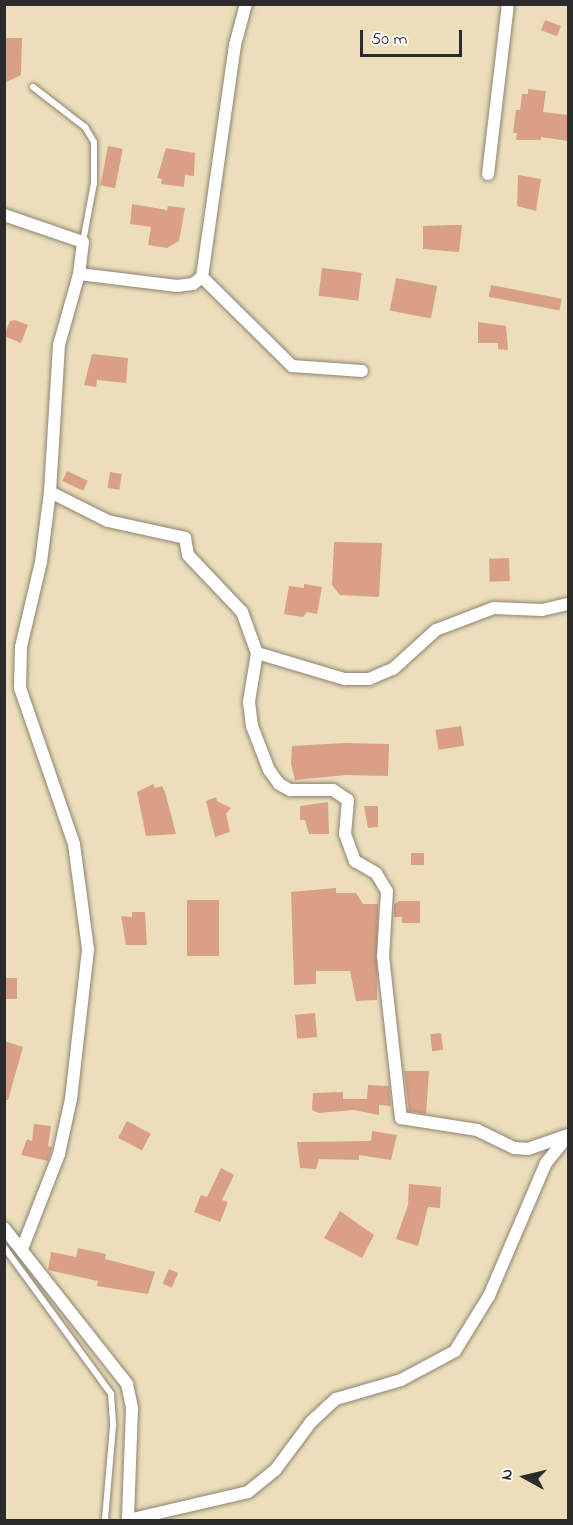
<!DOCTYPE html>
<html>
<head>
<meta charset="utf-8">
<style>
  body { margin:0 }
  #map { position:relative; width:573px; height:1525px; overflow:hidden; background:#ecdeba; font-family:"Indie Flower",sans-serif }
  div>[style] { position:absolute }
  .building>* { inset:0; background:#daa086; transform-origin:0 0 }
  .roads { filter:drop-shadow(0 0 2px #8c8472) drop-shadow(0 0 2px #8c8472) }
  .lane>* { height:6px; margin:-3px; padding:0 3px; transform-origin:3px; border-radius:3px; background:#fff }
  .street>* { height:12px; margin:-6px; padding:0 6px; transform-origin:6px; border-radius:6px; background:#fff }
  span { translate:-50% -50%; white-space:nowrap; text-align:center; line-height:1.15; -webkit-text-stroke:4.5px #fdfcf7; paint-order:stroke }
  .frame { position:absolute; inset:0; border:6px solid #2b2b2b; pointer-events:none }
  .north { position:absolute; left:495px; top:1447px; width:60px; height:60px; -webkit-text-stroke:4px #fdfcf7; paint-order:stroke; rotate:278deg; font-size:16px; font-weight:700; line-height:24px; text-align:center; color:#2b2b2b }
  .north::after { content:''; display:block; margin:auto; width:21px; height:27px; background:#2b2b2b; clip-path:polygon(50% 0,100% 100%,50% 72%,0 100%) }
  .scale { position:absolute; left:360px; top:30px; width:102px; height:27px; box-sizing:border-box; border:3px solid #2b2b2b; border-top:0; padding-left:8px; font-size:18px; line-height:21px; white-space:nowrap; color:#2b2b2b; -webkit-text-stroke:4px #fdfcf7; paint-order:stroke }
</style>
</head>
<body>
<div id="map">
  <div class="building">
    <div style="left:545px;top:20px;width:17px;height:11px;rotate:21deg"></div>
    <div style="clip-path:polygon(6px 38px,22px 38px,21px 75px,4px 83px)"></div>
    <div style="clip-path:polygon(528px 89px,546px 91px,543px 112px,568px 115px,568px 141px,541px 137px,541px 140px,516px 140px,517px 133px,513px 133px,516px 110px,520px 110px,522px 94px,528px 94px)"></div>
    <div style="left:108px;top:146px;width:15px;height:40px;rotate:11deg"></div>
    <div style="clip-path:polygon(166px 148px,195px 153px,194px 176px,185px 175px,184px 187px,161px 184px,162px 179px,157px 178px)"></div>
    <div style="clip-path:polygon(518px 175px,541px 179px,536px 211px,517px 206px)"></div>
    <div style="clip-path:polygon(132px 204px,167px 210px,168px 206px,185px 208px,179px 241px,167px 248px,148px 245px,151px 227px,130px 224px)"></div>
    <div style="clip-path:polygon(451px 225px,462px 225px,459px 252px,423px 249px,423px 226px)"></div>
    <div style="left:322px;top:268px;width:40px;height:28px;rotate:7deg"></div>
    <div style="left:396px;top:278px;width:42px;height:33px;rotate:11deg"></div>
    <div style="left:491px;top:285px;width:72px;height:12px;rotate:11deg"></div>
    <div style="clip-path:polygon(15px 320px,28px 325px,21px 343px,4px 336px,10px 321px)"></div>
    <div style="clip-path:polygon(478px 322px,506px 326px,508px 350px,498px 349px,498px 343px,478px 343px)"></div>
    <div style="clip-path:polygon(92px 354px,128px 358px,126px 383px,97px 380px,96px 387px,84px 385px)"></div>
    <div style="left:67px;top:471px;width:23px;height:11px;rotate:25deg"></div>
    <div style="left:110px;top:472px;width:12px;height:16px;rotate:9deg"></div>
    <div style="clip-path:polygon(334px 542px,382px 543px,379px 597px,340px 595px,332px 585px)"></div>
    <div style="left:509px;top:558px;width:23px;height:20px;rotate:88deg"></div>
    <div style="clip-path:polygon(304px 584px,322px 587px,317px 614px,307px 612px,303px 617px,284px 614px,289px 586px,304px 588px)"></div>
    <div style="left:461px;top:726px;width:20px;height:26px;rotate:81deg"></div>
    <div style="clip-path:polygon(344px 743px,389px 744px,388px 776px,346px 775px,295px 780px,291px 764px,292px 746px)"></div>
    <div style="clip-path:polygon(153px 784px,155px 788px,162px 786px,165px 792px,176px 834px,146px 836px,137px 792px)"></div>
    <div style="clip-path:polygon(216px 797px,217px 801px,231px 808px,226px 814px,230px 832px,215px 837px,206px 801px)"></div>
    <div style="clip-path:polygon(328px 802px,329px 834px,309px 834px,305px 820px,300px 820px,300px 806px)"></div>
    <div style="clip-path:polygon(364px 806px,378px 806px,378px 827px,368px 828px)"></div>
    <div style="left:411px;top:853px;width:13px;height:12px"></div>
    <div style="clip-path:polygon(336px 888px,336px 893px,356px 893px,363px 904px,378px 904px,377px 1000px,356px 1001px,350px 971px,316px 971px,316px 984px,294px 985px,291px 892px)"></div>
    <div style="left:187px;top:900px;width:32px;height:56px"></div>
    <div style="clip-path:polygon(400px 901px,420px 901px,420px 923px,402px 923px,402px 917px,394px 917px,394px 904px)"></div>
    <div style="clip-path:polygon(132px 912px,145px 912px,147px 945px,126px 945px,121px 916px,132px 917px)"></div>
    <div style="left:4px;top:978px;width:13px;height:21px"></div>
    <div style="left:315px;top:1013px;width:24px;height:20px;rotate:85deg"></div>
    <div style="left:441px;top:1033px;width:17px;height:11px;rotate:83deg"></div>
    <div style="clip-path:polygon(4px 1041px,23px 1047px,8px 1100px,4px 1100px)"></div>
    <div style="clip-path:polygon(404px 1071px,429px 1071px,426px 1114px,409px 1111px)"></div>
    <div style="clip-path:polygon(368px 1085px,389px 1086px,391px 1106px,379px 1105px,379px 1115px,354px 1110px,319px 1113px,312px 1110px,313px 1093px,343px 1092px,343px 1099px,367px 1099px)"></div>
    <div style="left:127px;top:1121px;width:27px;height:19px;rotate:28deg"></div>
    <div style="clip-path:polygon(34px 1124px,51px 1126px,48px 1146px,52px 1147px,48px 1161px,21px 1155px,27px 1139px,32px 1141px)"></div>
    <div style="clip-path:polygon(372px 1131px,397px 1135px,391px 1160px,359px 1155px,359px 1160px,319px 1159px,316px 1169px,300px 1168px,297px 1142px,371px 1141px)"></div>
    <div style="clip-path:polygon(221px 1168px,234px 1175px,222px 1200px,228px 1202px,220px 1222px,194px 1212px,201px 1195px,207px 1197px)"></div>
    <div style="clip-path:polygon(409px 1184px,441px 1187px,440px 1208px,428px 1207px,418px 1246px,396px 1239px,408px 1205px)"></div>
    <div style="clip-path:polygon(340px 1211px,374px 1235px,362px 1258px,324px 1238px)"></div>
    <div style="clip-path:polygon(78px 1248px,106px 1254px,105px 1259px,155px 1272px,148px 1294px,97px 1286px,98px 1281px,48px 1270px,51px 1252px,76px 1257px)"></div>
    <div style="left:169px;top:1269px;width:10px;height:16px;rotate:24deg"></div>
  </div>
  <div class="roads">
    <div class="lane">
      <div style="left:33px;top:87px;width:66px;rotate:37.6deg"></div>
      <div style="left:85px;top:127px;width:17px;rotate:59deg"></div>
      <div style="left:94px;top:142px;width:41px;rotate:90deg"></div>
      <div style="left:94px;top:183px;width:60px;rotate:100.6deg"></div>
      <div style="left:4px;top:1247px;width:182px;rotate:53.9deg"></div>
      <div style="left:111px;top:1394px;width:32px;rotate:86deg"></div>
      <div style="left:113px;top:1426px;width:94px;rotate:94.9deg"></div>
    </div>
    <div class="street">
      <div style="left:246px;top:4px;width:42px;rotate:105deg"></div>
      <div style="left:235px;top:45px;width:234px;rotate:98.1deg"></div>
      <div style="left:202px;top:277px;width:127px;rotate:44.7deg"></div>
      <div style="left:292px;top:366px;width:70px;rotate:4.1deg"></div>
      <div style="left:488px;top:174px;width:171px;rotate:-83.3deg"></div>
      <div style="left:4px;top:215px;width:83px;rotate:18.9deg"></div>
      <div style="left:83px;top:242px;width:32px;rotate:97deg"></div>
      <div style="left:79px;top:274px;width:99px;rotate:7deg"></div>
      <div style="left:177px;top:286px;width:16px;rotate:-7deg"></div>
      <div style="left:193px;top:284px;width:11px;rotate:-38deg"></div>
      <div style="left:79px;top:274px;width:74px;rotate:105.7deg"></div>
      <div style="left:59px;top:345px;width:147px;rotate:93.5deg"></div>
      <div style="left:50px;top:492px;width:65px;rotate:26.6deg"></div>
      <div style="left:108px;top:521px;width:79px;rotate:12.4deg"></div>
      <div style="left:185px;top:538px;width:17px;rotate:80deg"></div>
      <div style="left:188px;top:555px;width:79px;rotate:46.5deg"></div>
      <div style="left:242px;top:612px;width:44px;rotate:69.9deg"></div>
      <div style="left:257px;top:653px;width:50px;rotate:99.3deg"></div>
      <div style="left:249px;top:702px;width:24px;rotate:83deg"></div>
      <div style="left:252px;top:726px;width:47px;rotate:68.9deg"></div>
      <div style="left:269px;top:770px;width:17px;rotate:54deg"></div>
      <div style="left:279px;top:784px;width:13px;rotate:29deg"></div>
      <div style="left:290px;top:790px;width:43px"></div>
      <div style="left:333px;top:790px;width:18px;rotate:34deg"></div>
      <div style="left:348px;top:800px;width:34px;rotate:95deg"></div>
      <div style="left:345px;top:834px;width:29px;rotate:70deg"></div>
      <div style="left:355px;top:861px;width:24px;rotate:30deg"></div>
      <div style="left:376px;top:873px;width:21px;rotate:59deg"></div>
      <div style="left:387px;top:891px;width:65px;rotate:93.5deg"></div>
      <div style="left:383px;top:956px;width:163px;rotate:83.7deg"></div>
      <div style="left:401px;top:1118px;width:77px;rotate:9deg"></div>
      <div style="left:477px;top:1130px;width:41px;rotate:25.9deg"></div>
      <div style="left:514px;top:1148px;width:14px;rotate:4deg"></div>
      <div style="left:528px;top:1149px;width:42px;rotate:-19.3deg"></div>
      <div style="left:257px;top:653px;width:92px;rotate:16.5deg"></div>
      <div style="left:345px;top:679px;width:24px"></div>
      <div style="left:369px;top:679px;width:26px;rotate:-23deg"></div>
      <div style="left:393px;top:669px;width:58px;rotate:-42.2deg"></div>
      <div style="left:436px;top:630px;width:62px;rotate:-20.8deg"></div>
      <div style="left:494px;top:608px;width:48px;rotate:2.4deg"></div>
      <div style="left:542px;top:610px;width:27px;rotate:-13deg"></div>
      <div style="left:4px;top:1228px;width:199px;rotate:51.7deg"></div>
      <div style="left:127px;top:1384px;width:25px;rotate:78deg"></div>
      <div style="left:132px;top:1408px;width:111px;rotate:92.1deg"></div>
      <div style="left:22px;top:1249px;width:102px;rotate:-68.7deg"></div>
      <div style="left:59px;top:1154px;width:56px;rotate:-77.7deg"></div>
      <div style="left:71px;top:1099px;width:151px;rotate:-83.5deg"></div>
      <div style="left:88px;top:949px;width:106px;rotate:-97.6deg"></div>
      <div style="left:74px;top:844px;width:165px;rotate:-109.1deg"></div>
      <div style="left:20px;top:688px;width:41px;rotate:-88.6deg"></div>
      <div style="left:21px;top:647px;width:87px;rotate:-76.8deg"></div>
      <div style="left:41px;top:562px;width:71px;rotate:-82.7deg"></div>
      <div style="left:128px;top:1520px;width:123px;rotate:-13.1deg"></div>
      <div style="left:248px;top:1492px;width:36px;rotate:-39deg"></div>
      <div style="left:276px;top:1469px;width:59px;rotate:-53.3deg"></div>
      <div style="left:311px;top:1422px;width:34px;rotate:-43deg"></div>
      <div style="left:336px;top:1399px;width:68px;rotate:-16.3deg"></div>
      <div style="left:401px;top:1380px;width:61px;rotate:-28.2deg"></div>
      <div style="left:455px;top:1351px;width:65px;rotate:-58.3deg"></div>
      <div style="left:489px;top:1296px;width:145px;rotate:-66.8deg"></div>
      <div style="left:546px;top:1163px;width:35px;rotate:-51deg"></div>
    </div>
  </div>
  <div class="frame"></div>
  <div class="north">N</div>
  <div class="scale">50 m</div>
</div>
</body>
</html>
